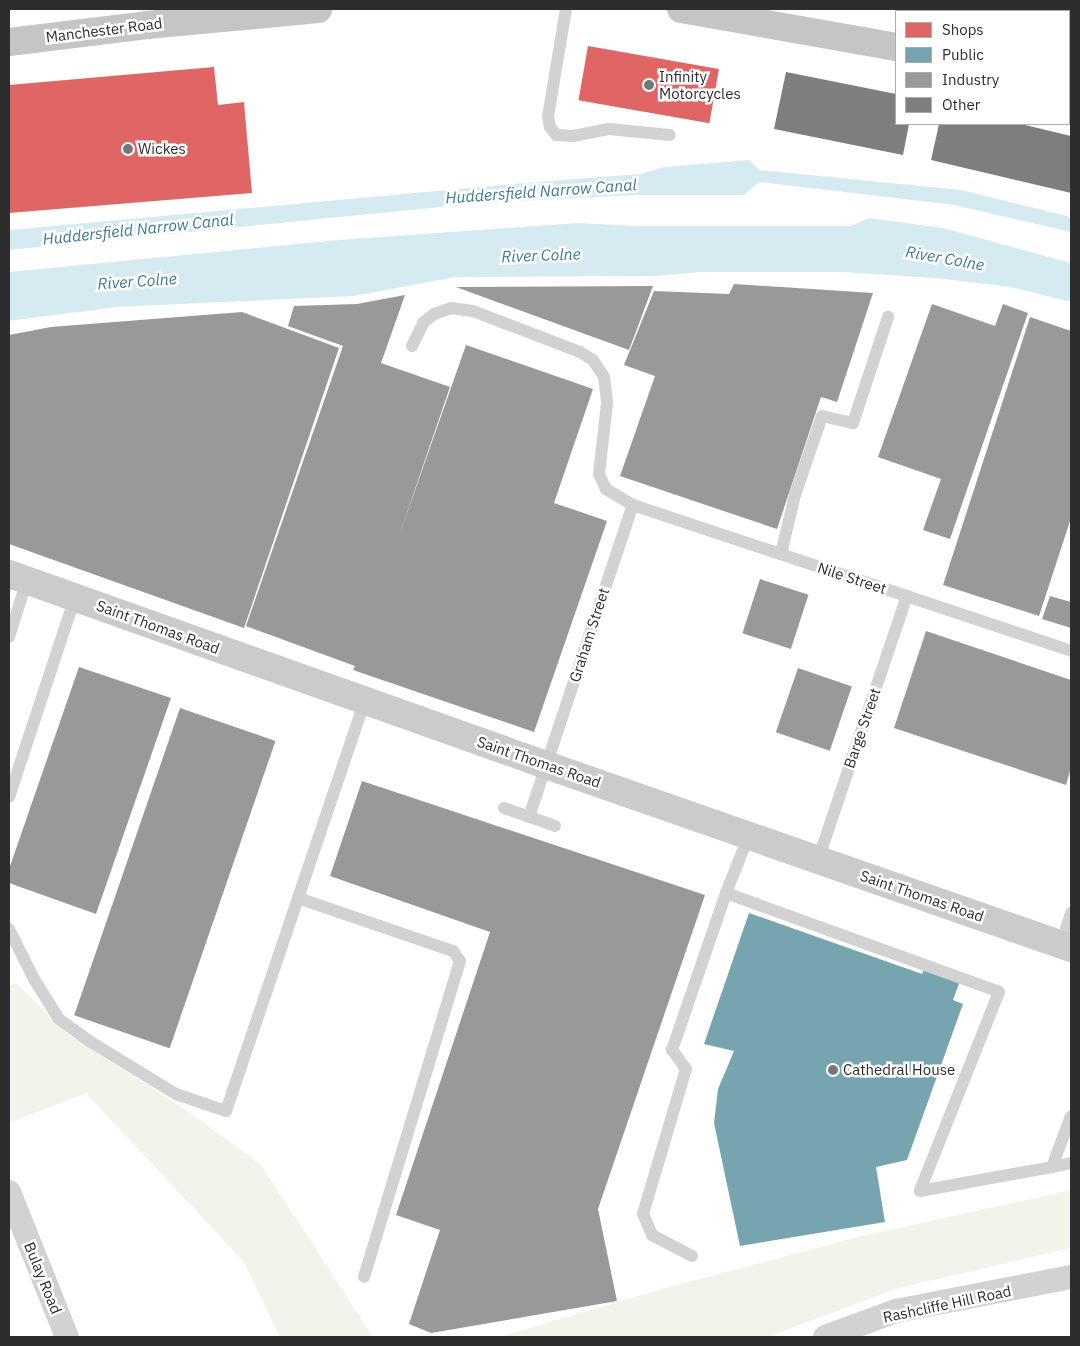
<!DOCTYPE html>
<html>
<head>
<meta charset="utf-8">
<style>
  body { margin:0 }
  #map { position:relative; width:1080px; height:1346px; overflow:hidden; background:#fff; font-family:"IBM Plex Sans",sans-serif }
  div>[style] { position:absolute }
  .green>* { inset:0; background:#f1f4eb }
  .water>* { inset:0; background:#d6ebf1 }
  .shops>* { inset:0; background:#e06666; transform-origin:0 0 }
  .public>* { inset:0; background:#76a5af }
  .industry>* { inset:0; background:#999; transform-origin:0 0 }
  .building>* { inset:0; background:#7e7e7e }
  .service>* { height:12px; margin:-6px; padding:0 6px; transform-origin:6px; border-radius:6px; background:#d2d2d2 }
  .minor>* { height:24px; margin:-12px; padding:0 12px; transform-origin:12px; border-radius:12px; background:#d2d2d2 }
  .secondary>* { height:28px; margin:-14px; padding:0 14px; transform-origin:14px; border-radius:14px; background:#cbcbcb }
  .primary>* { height:28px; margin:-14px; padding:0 14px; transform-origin:14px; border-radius:14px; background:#c5c5c5 }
  .dots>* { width:14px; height:14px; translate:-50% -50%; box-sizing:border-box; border:2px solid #fff; border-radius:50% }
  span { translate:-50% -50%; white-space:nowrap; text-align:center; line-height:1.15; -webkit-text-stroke:5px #fff; paint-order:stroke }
  .street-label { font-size:15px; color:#2d2d2d }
  .poi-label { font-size:15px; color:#2d2d2d }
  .left { translate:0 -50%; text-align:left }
  .water-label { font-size:16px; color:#3a7b90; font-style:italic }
  .frame { position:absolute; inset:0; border:10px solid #2d2d2d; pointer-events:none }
  .legend { position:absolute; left:895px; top:10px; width:175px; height:115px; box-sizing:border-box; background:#fff; border:1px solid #ababab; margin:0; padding:6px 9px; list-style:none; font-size:15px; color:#2d2d2d }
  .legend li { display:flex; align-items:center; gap:10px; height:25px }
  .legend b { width:25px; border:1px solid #ababab }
</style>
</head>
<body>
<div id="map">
  <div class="green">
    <div style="clip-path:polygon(16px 983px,68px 1034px,189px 1112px,261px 1165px,373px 1337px,280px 1337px,244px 1262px,86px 1093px,9px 1123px,9px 986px)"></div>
    <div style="clip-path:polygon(1071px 1190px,1071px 1248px,895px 1289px,768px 1337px,499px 1337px,662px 1289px,854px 1238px)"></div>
  </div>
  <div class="water">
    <div style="clip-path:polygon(749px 160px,759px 170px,961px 190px,1071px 217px,1071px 232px,954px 205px,759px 182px,744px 195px,636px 195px,481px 203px,9px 250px,9px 230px,524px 183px,640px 174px,664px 167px)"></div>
    <div style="clip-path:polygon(869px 218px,943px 228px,1071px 263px,1071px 302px,1011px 287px,936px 278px,842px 272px,700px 272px,656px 276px,456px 277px,354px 296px,116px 307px,9px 321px,9px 272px,339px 240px,578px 223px,637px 226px,851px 226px)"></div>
  </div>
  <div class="shops">
    <div style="left:588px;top:46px;width:133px;height:55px;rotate:10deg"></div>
    <div style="clip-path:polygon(214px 67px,218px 105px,244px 102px,252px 193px,9px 213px,9px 85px)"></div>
  </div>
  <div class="public">
    <div style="clip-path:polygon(749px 913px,922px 974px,925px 967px,961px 978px,953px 1000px,963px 1004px,907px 1160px,876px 1167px,885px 1222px,740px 1246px,714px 1123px,718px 1089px,734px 1051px,704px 1044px)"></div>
  </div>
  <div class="industry">
    <div style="clip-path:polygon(734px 284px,873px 293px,837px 402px,821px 397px,777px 529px,620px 476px,655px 376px,624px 365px,654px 291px,729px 294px)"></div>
    <div style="clip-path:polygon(653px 286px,629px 350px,456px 287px)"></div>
    <div style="clip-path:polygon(405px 295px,381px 363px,450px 387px,399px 536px,466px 345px,593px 389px,554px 503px,607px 521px,534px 732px,353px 670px,355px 666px,246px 626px,343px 346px,288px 326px,294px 306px,357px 304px)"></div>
    <div style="clip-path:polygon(932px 304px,995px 326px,1003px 304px,1028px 313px,950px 539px,923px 530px,941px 479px,878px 457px)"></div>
    <div style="clip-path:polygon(242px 312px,339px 348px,244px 628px,9px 544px,9px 335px,51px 327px)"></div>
    <div style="clip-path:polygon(1030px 317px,1071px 331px,1071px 518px,1039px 616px,943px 585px)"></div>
    <div style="left:760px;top:579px;width:51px;height:57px;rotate:18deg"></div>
    <div style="clip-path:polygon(1050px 596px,1071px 602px,1071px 628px,1042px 619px)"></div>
    <div style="clip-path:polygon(926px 631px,1071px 680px,1071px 768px,1066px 785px,894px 728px)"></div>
    <div style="clip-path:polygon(79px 667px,171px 698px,96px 914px,9px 883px,9px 869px)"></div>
    <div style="left:798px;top:668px;width:57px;height:68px;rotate:19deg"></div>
    <div style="left:180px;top:708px;width:101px;height:325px;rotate:19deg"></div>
    <div style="clip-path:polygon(362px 781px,705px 895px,598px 1209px,617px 1301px,431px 1333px,409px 1324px,440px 1230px,396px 1215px,490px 932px,330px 876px)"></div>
  </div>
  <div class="building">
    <div style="clip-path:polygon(786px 72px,896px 94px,896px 124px,909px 124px,903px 155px,774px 129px)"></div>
    <div style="clip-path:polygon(939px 124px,1021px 124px,1071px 136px,1071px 193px,931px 160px)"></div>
  </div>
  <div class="service">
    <div style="left:566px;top:9px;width:109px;rotate:99.5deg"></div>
    <div style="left:548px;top:117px;width:10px;rotate:79deg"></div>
    <div style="left:550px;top:127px;width:10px;rotate:53deg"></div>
    <div style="left:556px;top:135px;width:17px;rotate:3deg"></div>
    <div style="left:573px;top:136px;width:37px;rotate:-11deg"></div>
    <div style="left:609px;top:129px;width:61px;rotate:5.6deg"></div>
    <div style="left:412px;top:346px;width:25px;rotate:-64deg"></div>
    <div style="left:423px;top:323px;width:14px;rotate:-39deg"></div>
    <div style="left:434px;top:314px;width:18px;rotate:-19deg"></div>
    <div style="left:451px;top:308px;width:22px;rotate:8deg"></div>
    <div style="left:473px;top:311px;width:115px;rotate:21deg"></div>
    <div style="left:580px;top:352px;width:15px;rotate:32deg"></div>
    <div style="left:593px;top:360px;width:20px;rotate:57deg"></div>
    <div style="left:604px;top:377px;width:26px;rotate:83deg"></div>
    <div style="left:607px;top:403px;width:71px;rotate:96.4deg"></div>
    <div style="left:599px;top:474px;width:17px;rotate:65deg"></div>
    <div style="left:606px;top:489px;width:31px;rotate:31deg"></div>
    <div style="left:633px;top:505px;width:462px;rotate:18.4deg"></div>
    <div style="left:781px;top:554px;width:61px;rotate:-76.7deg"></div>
    <div style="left:795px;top:495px;width:83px;rotate:-71.1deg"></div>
    <div style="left:822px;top:416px;width:32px;rotate:13deg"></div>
    <div style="left:853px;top:423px;width:112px;rotate:-71.7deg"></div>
    <div style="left:9px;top:637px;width:60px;rotate:-72.5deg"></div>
    <div style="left:9px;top:797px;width:210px;rotate:-71.7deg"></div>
    <div style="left:504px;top:808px;width:54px;rotate:19.4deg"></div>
    <div style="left:529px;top:817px;width:329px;rotate:-71.6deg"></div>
    <div style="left:749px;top:835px;width:62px;rotate:111.6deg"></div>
    <div style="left:726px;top:893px;width:290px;rotate:19.9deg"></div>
    <div style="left:999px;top:992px;width:214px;rotate:111.7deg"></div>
    <div style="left:920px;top:1191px;width:134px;rotate:-10.3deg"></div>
    <div style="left:1052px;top:1167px;width:54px;rotate:-69.6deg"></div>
    <div style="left:818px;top:860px;width:279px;rotate:-71.4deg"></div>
    <div style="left:298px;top:898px;width:164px;rotate:18.9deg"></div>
    <div style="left:453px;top:951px;width:12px;rotate:55deg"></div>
    <div style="left:460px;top:961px;width:330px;rotate:106.9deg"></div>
    <div style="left:9px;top:929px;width:56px;rotate:63.4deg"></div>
    <div style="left:34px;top:979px;width:47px;rotate:58deg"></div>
    <div style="left:59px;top:1019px;width:39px;rotate:36deg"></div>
    <div style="left:91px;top:1042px;width:100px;rotate:31.5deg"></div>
    <div style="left:176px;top:1094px;width:53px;rotate:18.8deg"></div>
    <div style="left:226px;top:1111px;width:433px;rotate:-71.3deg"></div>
    <div style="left:1061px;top:944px;width:33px;rotate:-72deg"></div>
    <div style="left:1052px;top:1167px;width:19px;rotate:-12deg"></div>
    <div style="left:692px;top:1256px;width:45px;rotate:-152.3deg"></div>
    <div style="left:652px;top:1235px;width:23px;rotate:-113deg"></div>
    <div style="left:643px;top:1214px;width:151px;rotate:-73.5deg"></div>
    <div style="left:686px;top:1069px;width:24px;rotate:-126deg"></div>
    <div style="left:672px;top:1050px;width:166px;rotate:-71deg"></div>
  </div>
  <div class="minor">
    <div style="left:9px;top:1192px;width:156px;rotate:68.2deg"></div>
    <div style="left:825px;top:1337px;width:76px;rotate:-20.1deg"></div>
    <div style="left:896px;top:1311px;width:178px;rotate:-11deg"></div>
  </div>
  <div class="secondary">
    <div style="left:9px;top:574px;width:570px;rotate:19.58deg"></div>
    <div style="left:546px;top:765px;width:556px;rotate:19.22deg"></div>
  </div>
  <div class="primary">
    <div style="left:681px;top:9px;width:218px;rotate:10deg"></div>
    <div style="left:9px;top:42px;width:139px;rotate:-7deg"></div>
    <div style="left:147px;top:25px;width:172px;rotate:-5.3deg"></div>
    <div style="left:1069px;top:77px;width:2px"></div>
  </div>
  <div class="dots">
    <div style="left:649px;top:85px;background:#767676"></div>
    <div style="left:128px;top:149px;background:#767676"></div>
    <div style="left:833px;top:1070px;background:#767676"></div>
  </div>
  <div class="street-label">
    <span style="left:104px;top:30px;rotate:-7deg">Manchester Road</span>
    <span style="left:852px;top:578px;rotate:18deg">Nile Street</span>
    <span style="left:158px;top:627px;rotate:20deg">Saint Thomas Road</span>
    <span style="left:589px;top:635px;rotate:-72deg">Graham Street</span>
    <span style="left:862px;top:728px;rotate:-71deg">Barge Street</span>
    <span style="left:539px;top:762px;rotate:19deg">Saint Thomas Road</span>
    <span style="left:922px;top:896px;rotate:19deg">Saint Thomas Road</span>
    <span style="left:43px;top:1278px;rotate:68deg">Bulay Road</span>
    <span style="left:947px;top:1304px;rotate:-12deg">Rashcliffe Hill Road</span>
  </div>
  <div class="poi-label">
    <span class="left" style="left:659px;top:85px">Infinity<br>Motorcycles</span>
    <span class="left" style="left:138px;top:149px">Wickes</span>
    <span class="left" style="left:843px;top:1070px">Cathedral House</span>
  </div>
  <div class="water-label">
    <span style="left:541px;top:191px;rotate:-4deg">Huddersfield Narrow Canal</span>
    <span style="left:138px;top:229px;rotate:-6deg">Huddersfield Narrow Canal</span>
    <span style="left:541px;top:255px;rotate:-2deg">River Colne</span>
    <span style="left:945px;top:258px;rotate:10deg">River Colne</span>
    <span style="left:137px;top:281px;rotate:-4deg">River Colne</span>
  </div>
  <div class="frame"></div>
  <ul class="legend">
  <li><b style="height:14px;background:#e06666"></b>Shops</li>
  <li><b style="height:14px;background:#76a5af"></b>Public</li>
  <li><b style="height:14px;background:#999"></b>Industry</li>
  <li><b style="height:14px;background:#7e7e7e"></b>Other</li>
  </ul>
</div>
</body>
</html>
